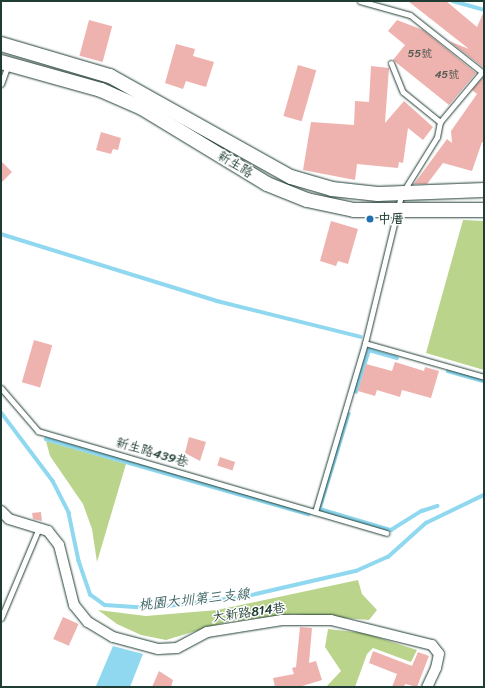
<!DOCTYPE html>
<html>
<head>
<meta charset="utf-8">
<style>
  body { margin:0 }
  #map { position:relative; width:485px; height:688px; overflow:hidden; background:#fff; font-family:Sriracha,"LXGW WenKai TC",sans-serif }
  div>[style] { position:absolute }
  .green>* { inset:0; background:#bad48b }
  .water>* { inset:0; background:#8fd8f0 }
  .stream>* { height:3.5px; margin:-1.75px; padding:0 1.75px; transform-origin:1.75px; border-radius:1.75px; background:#8fd8f0 }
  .building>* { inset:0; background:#efb3af; transform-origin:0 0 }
  .roads { filter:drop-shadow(0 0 1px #1f3d34) drop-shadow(0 0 1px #1f3d34) }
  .lane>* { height:5px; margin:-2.5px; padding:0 2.5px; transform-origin:2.5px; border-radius:2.5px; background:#fff }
  .street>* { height:10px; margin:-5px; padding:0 5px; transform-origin:5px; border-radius:5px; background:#fff }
  .secondary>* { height:14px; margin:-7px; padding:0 7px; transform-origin:7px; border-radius:7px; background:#fff }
  .dots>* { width:11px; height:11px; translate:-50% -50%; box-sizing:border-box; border:2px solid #fff; border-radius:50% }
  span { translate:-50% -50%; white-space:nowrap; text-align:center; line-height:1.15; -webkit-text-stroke:3px #fff; paint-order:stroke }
  .number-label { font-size:11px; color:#535a53 }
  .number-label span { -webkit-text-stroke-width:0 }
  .street-label { font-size:13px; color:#1f3d34 }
  .poi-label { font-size:13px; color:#1f3d34; font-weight:700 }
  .left { translate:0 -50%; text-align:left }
  .water-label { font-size:14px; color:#3b6463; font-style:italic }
  .frame { position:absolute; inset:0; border:2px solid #1f3d34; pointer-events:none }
</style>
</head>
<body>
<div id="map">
  <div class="green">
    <div style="clip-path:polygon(463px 220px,484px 221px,484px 370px,426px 353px)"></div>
    <div style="clip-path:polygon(46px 441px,126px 464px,97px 562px,92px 529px,83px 504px,50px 456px)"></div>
    <div style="clip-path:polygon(358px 580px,362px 594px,377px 610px,369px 620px,293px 614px,226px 622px,166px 640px,141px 635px,117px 624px,98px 610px,146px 616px,217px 610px)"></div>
    <div style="clip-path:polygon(328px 629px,364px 633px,417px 650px,411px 662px,373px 648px,367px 654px,355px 687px,326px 687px,341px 671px,325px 647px)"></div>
  </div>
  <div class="water">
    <div style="clip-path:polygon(113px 646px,143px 654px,130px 687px,96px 686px)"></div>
  </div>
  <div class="stream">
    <div style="left:453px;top:1px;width:32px;rotate:16deg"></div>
    <div style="left:1px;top:234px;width:226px;rotate:17.2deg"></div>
    <div style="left:217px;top:301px;width:148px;rotate:14deg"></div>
    <div style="left:448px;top:371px;width:37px;rotate:16deg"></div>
    <div style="left:356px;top:392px;width:44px;rotate:-72.8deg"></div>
    <div style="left:369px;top:350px;width:29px;rotate:16deg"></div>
    <div style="left:1px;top:412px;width:86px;rotate:53deg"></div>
    <div style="left:53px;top:481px;width:36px;rotate:63deg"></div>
    <div style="left:69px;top:513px;width:49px;rotate:78.2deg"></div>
    <div style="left:79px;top:561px;width:36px;rotate:71deg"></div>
    <div style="left:91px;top:595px;width:17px;rotate:36deg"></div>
    <div style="left:105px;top:605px;width:45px;rotate:3.8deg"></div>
    <div style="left:150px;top:608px;width:94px;rotate:-6.7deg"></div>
    <div style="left:243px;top:597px;width:116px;rotate:-13deg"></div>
    <div style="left:356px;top:571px;width:35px;rotate:-24deg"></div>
    <div style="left:388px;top:557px;width:51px;rotate:-41.8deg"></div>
    <div style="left:426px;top:523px;width:64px;rotate:-25.8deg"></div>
    <div style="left:349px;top:414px;width:99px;rotate:107deg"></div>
    <div style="left:320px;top:509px;width:74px;rotate:16.5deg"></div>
    <div style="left:391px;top:530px;width:36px;rotate:-32deg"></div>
    <div style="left:422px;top:511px;width:16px;rotate:-18deg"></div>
    <div style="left:46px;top:439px;width:273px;rotate:16deg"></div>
  </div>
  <div class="building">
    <div style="clip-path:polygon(408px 1px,446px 1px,477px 27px,484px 11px,484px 68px,449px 41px,469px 49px)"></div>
    <div style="left:89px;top:20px;width:24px;height:37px;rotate:15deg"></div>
    <div style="clip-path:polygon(397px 20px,423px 30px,476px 73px,449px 105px,393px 60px,405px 45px,388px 31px)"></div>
    <div style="clip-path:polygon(176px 44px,195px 49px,193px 56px,214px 62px,206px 87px,186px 81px,183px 89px,165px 83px)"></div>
    <div style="left:298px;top:65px;width:19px;height:53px;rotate:16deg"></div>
    <div style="clip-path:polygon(371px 66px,389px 68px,385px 123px,404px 101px,433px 127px,423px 140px,408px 128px,403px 163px,399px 162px,398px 168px,357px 164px,355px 180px,303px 170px,311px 122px,354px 125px,355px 101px,369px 102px)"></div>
    <div style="clip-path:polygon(484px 76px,484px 143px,482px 142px,472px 171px,443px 163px,427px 184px,414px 184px,447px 139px,452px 143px,451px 131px,477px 94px,472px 90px)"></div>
    <div style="clip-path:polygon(101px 132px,121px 138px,118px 150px,113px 149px,111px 154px,96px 150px)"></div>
    <div style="clip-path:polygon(1px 161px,12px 172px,1px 183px)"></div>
    <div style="clip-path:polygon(331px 221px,358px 229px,348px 264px,338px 261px,336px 266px,320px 261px)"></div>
    <div style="left:34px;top:340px;width:19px;height:44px;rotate:16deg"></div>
    <div style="clip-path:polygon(395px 362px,424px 371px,425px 367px,439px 371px,431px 398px,402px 390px,400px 397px,377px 390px,375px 396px,358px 391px,366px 364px,392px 371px)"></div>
    <div style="clip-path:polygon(189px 437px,206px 442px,200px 461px,185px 453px)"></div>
    <div style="left:220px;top:457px;width:16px;height:9px;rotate:18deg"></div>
    <div style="clip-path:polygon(41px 512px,42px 521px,33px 519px,32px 513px)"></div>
    <div style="left:63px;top:617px;width:17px;height:24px;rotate:24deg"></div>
    <div style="clip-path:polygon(300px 627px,312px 628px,309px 663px,316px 661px,322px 680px,299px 687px,275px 687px,273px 678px,294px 674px,292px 668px,296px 667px)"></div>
    <div style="clip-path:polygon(373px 651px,412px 666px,418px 652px,429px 656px,417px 687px,405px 684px,404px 687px,392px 687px,397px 674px,369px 663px)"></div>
    <div style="clip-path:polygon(159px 671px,173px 680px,171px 687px,152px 687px)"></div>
  </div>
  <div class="roads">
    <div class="lane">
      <div style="left:391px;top:63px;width:31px;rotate:68deg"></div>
      <div style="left:403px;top:92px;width:48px;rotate:39deg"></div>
      <div style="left:1px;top:84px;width:20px;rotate:-70deg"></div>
      <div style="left:365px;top:343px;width:124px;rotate:15.9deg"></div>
      <div style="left:1px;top:388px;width:57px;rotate:49.3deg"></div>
      <div style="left:38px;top:431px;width:363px;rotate:16.3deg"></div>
      <div style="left:315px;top:512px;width:176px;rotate:-73.5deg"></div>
      <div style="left:365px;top:343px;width:152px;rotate:-76.3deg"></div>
      <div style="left:401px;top:195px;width:68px;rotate:-58.2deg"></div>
      <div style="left:437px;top:137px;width:15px;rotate:-79deg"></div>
      <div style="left:440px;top:122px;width:65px;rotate:-50deg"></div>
      <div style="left:482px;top:72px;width:92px;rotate:-141.6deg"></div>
      <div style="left:410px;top:15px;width:52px;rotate:-164.4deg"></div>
      <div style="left:1px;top:618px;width:95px;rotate:-67.2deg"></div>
    </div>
    <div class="street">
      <div style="left:1px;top:511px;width:11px;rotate:45deg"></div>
      <div style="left:9px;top:519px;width:41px;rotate:17.1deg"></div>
      <div style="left:48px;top:531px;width:18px;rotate:52deg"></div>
      <div style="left:59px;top:545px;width:62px;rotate:76deg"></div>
      <div style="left:74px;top:605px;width:22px;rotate:51deg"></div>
      <div style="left:88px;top:622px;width:29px;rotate:31deg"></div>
      <div style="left:113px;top:637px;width:47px;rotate:14.9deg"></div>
      <div style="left:158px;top:649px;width:19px;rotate:-3deg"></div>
      <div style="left:177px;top:648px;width:34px;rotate:-28deg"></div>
      <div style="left:207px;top:632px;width:76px;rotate:-9.1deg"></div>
      <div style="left:282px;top:620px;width:49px"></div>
      <div style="left:331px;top:620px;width:104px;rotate:13.9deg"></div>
      <div style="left:432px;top:645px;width:11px;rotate:52deg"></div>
      <div style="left:439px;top:654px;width:14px;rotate:102deg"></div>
      <div style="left:436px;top:668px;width:21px;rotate:115deg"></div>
    </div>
    <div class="secondary">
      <div style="left:1px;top:44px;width:114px;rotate:16.4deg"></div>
      <div style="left:110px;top:76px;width:207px;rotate:29.2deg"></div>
      <div style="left:291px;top:177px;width:43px;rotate:16.3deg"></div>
      <div style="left:332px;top:189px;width:46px;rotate:6.2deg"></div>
      <div style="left:378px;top:194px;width:106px;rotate:-2.2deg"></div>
      <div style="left:1px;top:62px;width:104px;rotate:15.6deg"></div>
      <div style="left:101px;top:90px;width:45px;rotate:23.7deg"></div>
      <div style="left:142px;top:108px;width:146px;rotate:31.3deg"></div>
      <div style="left:267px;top:184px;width:43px;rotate:21.8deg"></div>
      <div style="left:307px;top:200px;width:48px;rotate:12deg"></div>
      <div style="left:354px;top:210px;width:130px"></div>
    </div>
  </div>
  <div class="dots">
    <div style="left:370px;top:219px;background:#1f6fb2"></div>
  </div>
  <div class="number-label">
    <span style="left:420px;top:54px">55號</span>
    <span style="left:447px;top:75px">45號</span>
  </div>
  <div class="street-label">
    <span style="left:235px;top:165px;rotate:31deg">新生路</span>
    <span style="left:152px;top:453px;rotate:16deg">新生路439巷</span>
    <span style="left:249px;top:613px;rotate:-8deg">大新路814巷</span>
  </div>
  <div class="poi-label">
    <span class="left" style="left:378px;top:219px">中厝</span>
  </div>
  <div class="water-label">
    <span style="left:194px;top:600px;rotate:-6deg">桃園大圳第三支線</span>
  </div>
  <div class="frame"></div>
</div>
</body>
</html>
